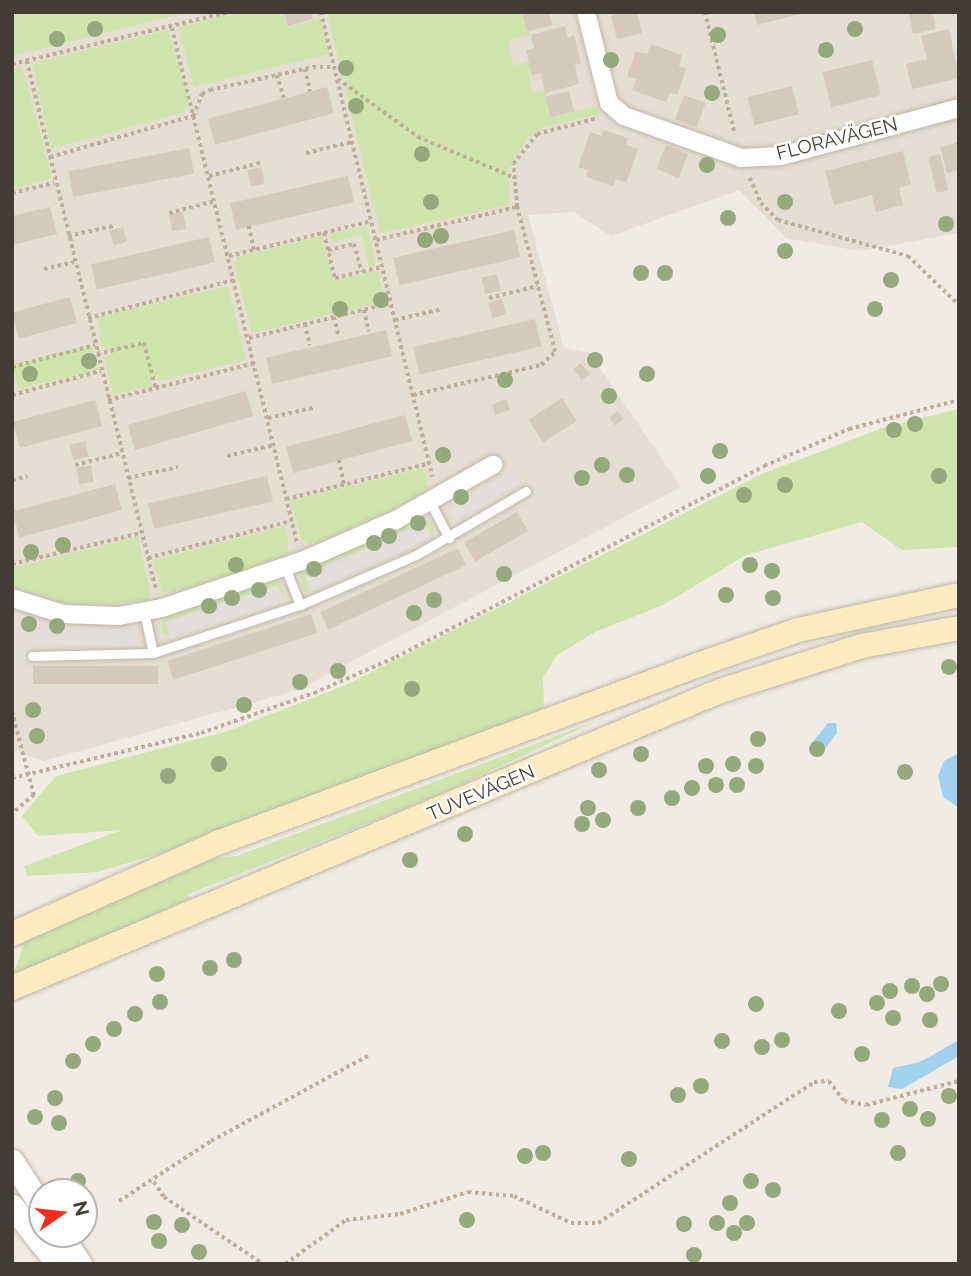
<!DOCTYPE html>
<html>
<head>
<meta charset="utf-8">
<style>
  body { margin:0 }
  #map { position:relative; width:971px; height:1276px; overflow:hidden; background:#f1ece3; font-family:Raleway,sans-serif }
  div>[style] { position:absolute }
  .residential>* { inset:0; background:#e5ded2 }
  .green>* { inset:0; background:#cfe5ad; transform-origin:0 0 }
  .parking>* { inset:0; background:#e2dfdc; transform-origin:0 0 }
  .water>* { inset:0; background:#a0d2ed }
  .building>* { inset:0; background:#d5cabc; transform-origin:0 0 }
  .path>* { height:3.5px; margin-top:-1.75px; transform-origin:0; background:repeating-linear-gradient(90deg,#beae98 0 3.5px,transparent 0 7px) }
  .roads { filter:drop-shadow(0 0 2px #bfb6a9) drop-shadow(0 0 2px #bfb6a9) }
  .service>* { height:9px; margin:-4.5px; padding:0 4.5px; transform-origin:4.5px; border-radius:4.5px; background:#fff }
  .minor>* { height:18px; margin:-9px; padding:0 9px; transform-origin:9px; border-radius:9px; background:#fff }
  .tertiary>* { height:23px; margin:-11.5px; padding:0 11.5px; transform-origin:11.5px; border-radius:11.5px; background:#fff }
  .secondary>* { height:24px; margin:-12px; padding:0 12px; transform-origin:12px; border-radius:12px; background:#fdebc2 }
  .trees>* { width:16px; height:16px; margin:-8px; border-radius:50%; background:#95a97d }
  span { translate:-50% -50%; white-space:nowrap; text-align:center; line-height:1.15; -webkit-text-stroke:5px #fff; paint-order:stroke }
  .street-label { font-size:19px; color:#433c34 }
  .frame { position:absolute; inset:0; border:14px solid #433c34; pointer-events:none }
  .north { position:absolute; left:28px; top:1178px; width:70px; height:70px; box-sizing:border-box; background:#fff; border:2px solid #b4b1ae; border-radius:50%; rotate:76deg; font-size:19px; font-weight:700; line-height:28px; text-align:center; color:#433c34 }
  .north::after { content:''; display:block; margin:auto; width:24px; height:32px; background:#f42d18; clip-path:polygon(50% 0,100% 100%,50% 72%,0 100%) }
</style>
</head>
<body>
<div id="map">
  <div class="residential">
    <div style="clip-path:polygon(12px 12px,959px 12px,959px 233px,859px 251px,786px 238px,739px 190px,611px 236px,574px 212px,528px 215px,564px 348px,590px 353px,681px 487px,298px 690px,44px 761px,12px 750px)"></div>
  </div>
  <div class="green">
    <div style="clip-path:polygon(12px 12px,189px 12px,12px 56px)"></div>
    <div style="clip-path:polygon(233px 12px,283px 12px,288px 27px,321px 18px,329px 54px,194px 87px,178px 27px)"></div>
    <div style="clip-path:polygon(327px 12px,522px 12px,531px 35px,508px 40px,513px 66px,529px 61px,532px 93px,545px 90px,551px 116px,597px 107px,599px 114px,543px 128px,528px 138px,510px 166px,509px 205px,380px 233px)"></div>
    <div style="clip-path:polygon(168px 30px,189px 99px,185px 112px,51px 149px,32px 63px)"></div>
    <div style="clip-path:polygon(22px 65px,52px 178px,12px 190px,12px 67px)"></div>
    <div style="clip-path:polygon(367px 226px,376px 264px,373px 267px,369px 267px,362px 235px,331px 242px,329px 234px)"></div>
    <div style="clip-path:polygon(322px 236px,333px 281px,378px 271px,385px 302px,252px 333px,234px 263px,238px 257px)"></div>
    <div style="clip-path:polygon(228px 286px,246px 360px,159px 381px,157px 375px,151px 376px,152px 386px,114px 395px,104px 359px,112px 354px,102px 345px,97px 317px)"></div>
    <div style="left:92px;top:345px;width:26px;height:82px;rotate:77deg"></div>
    <div style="clip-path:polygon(959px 409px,959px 547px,902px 550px,862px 522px,746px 555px,663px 605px,595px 632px,556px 656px,543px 678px,544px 708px,177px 848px,98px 872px,27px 876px,24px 866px,122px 830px,38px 836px,22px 816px,56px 776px,228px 731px,346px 685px,764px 473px,885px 427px)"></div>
    <div style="clip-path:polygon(425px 468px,428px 488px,423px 495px,319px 543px,302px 542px,290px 500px)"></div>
    <div style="clip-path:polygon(423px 516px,434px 527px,432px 537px,425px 522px,304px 575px,310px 592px,304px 592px,299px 572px)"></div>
    <div style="clip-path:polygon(286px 526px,289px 555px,196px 588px,162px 592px,153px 560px)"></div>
    <div style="clip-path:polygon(137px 537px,151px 594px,147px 601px,75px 606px,12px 587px,12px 568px)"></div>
    <div style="clip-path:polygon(278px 579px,285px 600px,277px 586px,165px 621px,170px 636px,162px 635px,162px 616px)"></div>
    <div style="clip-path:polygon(599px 720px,436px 796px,188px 894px,189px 899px,12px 978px,22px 951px,18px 939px,204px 860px,237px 856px)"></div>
  </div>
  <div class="parking">
    <div style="left:513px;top:470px;width:15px;height:73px;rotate:58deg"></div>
    <div style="left:425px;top:522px;width:17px;height:131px;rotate:65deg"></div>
    <div style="left:277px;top:586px;width:16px;height:117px;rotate:72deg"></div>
    <div style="left:34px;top:628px;width:102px;height:15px;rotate:1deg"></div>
  </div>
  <div class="water">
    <div style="clip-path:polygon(828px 723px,836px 723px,837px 733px,823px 751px,815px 752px,811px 744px)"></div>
    <div style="clip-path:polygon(959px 753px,959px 808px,943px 797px,938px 776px,944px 761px)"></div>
    <div style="clip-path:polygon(959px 1040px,959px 1056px,902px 1089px,888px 1087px,893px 1068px,920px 1062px)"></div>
  </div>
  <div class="building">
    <div style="clip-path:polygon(284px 12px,311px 12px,313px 19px,288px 26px)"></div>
    <div style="clip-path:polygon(522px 12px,549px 12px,552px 25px,527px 31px)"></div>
    <div style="clip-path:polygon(626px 12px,637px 12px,642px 33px,617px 39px,611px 16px)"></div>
    <div style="clip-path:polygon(754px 12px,805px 12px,805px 13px,757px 25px)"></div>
    <div style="clip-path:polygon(932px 12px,936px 29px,913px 34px,909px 14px)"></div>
    <div style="clip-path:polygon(565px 26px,568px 38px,574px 35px,581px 63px,575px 65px,579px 84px,545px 93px,541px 73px,532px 76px,526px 50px,534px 48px,531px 35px)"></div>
    <div style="clip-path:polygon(949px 29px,959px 78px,912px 89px,906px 64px,927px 59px,921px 36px)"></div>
    <div style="clip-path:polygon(651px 44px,682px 55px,679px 66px,686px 69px,677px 95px,670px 92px,666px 102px,632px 90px,636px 79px,627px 76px,636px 51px,647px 54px)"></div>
    <div style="left:872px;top:60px;width:36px;height:51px;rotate:76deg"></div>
    <div style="left:792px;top:86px;width:29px;height:46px;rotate:76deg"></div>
    <div style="left:327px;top:87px;width:27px;height:123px;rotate:75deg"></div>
    <div style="left:569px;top:91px;width:21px;height:24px;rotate:76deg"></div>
    <div style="left:684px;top:95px;width:23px;height:26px;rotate:20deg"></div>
    <div style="clip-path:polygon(604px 130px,628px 138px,626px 145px,638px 149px,626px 183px,616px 179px,613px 186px,586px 177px,588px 170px,578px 167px,590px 132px,602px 136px)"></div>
    <div style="clip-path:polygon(959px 142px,959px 170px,947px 173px,940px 147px)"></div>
    <div style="left:666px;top:145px;width:24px;height:26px;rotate:22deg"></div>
    <div style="left:189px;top:148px;width:26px;height:123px;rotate:79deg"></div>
    <div style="clip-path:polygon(903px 151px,911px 185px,899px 188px,903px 205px,876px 212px,872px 195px,834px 205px,825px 171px)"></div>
    <div style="left:940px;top:154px;width:37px;height:12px;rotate:77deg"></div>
    <div style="left:261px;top:167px;width:17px;height:14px;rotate:77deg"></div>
    <div style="left:348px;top:176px;width:27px;height:121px;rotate:77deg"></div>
    <div style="clip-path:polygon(50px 207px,57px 234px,12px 245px,12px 216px)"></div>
    <div style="left:183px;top:212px;width:17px;height:14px;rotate:80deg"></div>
    <div style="left:123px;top:227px;width:15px;height:14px;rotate:74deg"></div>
    <div style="left:514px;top:230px;width:28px;height:124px;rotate:77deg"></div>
    <div style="left:209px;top:237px;width:26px;height:121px;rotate:77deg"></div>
    <div style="left:497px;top:274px;width:17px;height:16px;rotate:77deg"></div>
    <div style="left:70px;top:297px;width:27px;height:60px;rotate:75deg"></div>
    <div style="left:502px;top:299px;width:16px;height:14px;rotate:75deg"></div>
    <div style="left:535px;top:319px;width:28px;height:125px;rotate:77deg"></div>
    <div style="left:386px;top:330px;width:27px;height:123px;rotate:77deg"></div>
    <div style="left:581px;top:363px;width:14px;height:10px;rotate:51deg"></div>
    <div style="left:246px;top:391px;width:26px;height:123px;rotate:74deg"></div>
    <div style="left:562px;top:398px;width:27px;height:40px;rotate:57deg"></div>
    <div style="clip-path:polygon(506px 399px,510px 410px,495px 415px,492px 405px)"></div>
    <div style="left:95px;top:400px;width:27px;height:85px;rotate:75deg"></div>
    <div style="left:618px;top:411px;width:10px;height:11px;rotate:53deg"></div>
    <div style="left:405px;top:415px;width:27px;height:123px;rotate:75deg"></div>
    <div style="left:85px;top:441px;width:16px;height:16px;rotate:76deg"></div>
    <div style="left:91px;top:465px;width:17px;height:15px;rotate:80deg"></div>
    <div style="left:267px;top:476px;width:26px;height:122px;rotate:77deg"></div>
    <div style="left:115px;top:484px;width:27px;height:106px;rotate:75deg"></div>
    <div style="left:517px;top:512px;width:22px;height:61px;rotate:60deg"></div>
    <div style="left:458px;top:548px;width:19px;height:152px;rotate:65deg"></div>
    <div style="left:311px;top:614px;width:20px;height:151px;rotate:72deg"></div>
    <div style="left:158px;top:666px;width:18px;height:125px;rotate:90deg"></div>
  </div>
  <div class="path">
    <div style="left:321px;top:12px;width:478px;rotate:76.5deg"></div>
    <div style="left:705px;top:12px;width:126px;rotate:76.2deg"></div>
    <div style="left:172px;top:28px;width:529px;rotate:76.33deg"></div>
    <div style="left:27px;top:61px;width:544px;rotate:76.27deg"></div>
    <div style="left:12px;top:64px;width:223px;rotate:-13.5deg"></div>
    <div style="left:305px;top:69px;width:23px;rotate:77deg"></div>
    <div style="left:277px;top:75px;width:24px;rotate:73deg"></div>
    <div style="left:338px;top:79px;width:99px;rotate:35.9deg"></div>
    <div style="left:418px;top:137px;width:101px;rotate:22.8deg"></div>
    <div style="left:306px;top:153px;width:46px;rotate:-13.7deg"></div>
    <div style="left:50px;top:157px;width:149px;rotate:-16deg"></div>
    <div style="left:193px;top:116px;width:24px;rotate:-68deg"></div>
    <div style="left:202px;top:94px;width:9px;rotate:-27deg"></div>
    <div style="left:210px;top:90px;width:106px;rotate:-12.6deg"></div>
    <div style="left:313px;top:67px;width:21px"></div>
    <div style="left:209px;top:176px;width:53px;rotate:-14.3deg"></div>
    <div style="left:750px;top:178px;width:27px;rotate:66deg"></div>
    <div style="left:761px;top:203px;width:24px;rotate:45deg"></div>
    <div style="left:778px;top:220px;width:135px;rotate:15.5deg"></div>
    <div style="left:908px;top:256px;width:71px;rotate:43.9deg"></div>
    <div style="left:12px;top:193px;width:43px;rotate:-13.4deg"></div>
    <div style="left:169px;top:213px;width:48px;rotate:-14.6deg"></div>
    <div style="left:249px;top:226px;width:25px;rotate:78deg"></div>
    <div style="left:324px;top:233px;width:46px;rotate:76.3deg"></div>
    <div style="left:335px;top:278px;width:48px;rotate:-13.2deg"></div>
    <div style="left:68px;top:236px;width:46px;rotate:-12.5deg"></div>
    <div style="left:376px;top:240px;width:145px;rotate:-13.2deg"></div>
    <div style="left:328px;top:250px;width:27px;rotate:-13deg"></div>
    <div style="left:354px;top:244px;width:29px;rotate:74deg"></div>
    <div style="left:229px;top:256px;width:146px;rotate:-13.8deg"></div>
    <div style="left:44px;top:269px;width:31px;rotate:-13deg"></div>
    <div style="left:489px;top:298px;width:50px;rotate:-13.8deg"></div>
    <div style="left:364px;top:310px;width:22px;rotate:77deg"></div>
    <div style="left:334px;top:317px;width:21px;rotate:76deg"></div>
    <div style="left:88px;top:318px;width:151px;rotate:-14.6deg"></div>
    <div style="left:395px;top:320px;width:48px;rotate:-13.2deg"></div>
    <div style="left:305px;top:324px;width:22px;rotate:77deg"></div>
    <div style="left:249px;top:338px;width:146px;rotate:-13.8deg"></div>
    <div style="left:97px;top:354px;width:48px;rotate:-13.2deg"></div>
    <div style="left:144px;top:343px;width:47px;rotate:75.1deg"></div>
    <div style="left:12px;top:367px;width:86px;rotate:-14.8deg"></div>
    <div style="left:12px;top:395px;width:92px;rotate:-15.1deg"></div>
    <div style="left:413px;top:395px;width:131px;rotate:-13.2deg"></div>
    <div style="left:541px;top:365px;width:19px;rotate:-43deg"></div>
    <div style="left:555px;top:352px;width:150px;rotate:-104.7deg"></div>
    <div style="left:517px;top:207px;width:43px;rotate:-95.3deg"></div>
    <div style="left:513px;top:164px;width:38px;rotate:-51deg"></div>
    <div style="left:537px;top:134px;width:63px;rotate:-14.7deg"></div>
    <div style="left:108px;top:400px;width:152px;rotate:-14.1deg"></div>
    <div style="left:268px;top:418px;width:49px;rotate:-12.9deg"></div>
    <div style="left:227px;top:456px;width:48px;rotate:-13.2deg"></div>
    <div style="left:339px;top:460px;width:25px;rotate:78deg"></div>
    <div style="left:75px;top:465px;width:49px;rotate:-14.3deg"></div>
    <div style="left:128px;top:478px;width:51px;rotate:-12.4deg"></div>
    <div style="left:12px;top:480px;width:16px;rotate:-14deg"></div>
    <div style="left:286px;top:499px;width:148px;rotate:-14deg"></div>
    <div style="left:148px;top:558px;width:148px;rotate:-14.5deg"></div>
    <div style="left:12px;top:564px;width:133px;rotate:-13.5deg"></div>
    <div style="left:12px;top:711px;width:87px;rotate:75.3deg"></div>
    <div style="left:34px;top:795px;width:29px;rotate:139deg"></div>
    <div style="left:12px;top:778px;width:194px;rotate:-13.4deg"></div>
    <div style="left:201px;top:733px;width:120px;rotate:-19.5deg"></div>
    <div style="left:314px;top:693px;width:90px;rotate:-23.7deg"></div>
    <div style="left:396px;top:657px;width:415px;rotate:-27.4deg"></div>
    <div style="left:764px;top:466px;width:93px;rotate:-23.5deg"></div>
    <div style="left:849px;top:429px;width:114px;rotate:-14.8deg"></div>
    <div style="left:154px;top:1182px;width:18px;rotate:56deg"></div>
    <div style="left:164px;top:1197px;width:120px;rotate:34.1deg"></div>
    <div style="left:119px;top:1201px;width:110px;rotate:-33.1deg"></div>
    <div style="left:211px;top:1141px;width:182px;rotate:-28.5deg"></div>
    <div style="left:12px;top:1263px;width:1px;rotate:45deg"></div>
    <div style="left:285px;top:1264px;width:75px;rotate:-35.8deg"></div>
    <div style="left:346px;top:1220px;width:54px;rotate:-6.3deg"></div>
    <div style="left:400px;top:1214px;width:71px;rotate:-17.9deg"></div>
    <div style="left:468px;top:1192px;width:46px;rotate:5deg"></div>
    <div style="left:514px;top:1196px;width:63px;rotate:25.3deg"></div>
    <div style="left:571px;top:1223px;width:27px"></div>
    <div style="left:598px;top:1223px;width:258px;rotate:-33.1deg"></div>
    <div style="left:814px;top:1082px;width:15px;rotate:-4deg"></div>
    <div style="left:829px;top:1081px;width:25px;rotate:53deg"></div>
    <div style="left:844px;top:1101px;width:22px;rotate:10deg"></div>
    <div style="left:866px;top:1105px;width:96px;rotate:-14.5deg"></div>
  </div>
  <div class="roads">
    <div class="service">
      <div style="left:430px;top:502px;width:41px;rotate:62.2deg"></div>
      <div style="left:285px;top:567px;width:41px;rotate:68.5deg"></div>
      <div style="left:144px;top:612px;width:42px;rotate:77.6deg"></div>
      <div style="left:32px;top:656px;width:121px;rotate:-1.4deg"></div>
      <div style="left:153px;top:653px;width:155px;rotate:-18.1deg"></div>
      <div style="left:300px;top:605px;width:126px;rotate:-23.3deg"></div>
      <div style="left:416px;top:555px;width:127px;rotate:-30.2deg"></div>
    </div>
    <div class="minor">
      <div style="left:586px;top:12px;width:94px;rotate:75.8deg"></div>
      <div style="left:609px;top:103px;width:20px;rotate:41deg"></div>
      <div style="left:624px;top:116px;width:124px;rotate:19.7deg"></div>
      <div style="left:741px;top:158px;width:40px;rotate:-2.9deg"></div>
      <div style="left:781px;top:156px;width:184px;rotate:-15.1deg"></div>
      <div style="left:12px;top:598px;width:53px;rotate:17.4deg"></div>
      <div style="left:63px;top:614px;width:56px;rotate:2deg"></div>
      <div style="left:119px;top:616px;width:44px;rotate:-10.5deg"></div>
      <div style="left:162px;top:608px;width:148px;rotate:-18.6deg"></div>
      <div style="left:302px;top:561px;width:103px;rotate:-23.6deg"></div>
      <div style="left:396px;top:520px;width:112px;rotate:-29.6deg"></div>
    </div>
    <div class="tertiary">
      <div style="left:12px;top:1161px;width:55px;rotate:56.9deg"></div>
      <div style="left:12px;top:1206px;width:74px;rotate:51.6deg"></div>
      <div style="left:60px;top:1234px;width:36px;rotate:56deg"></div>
    </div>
    <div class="secondary">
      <div style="left:12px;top:934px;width:224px;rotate:-23.9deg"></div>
      <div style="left:217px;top:843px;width:521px;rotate:-20.31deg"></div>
      <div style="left:706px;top:662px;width:97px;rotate:-19.2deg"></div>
      <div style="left:798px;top:630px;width:165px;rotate:-12.3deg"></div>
      <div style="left:12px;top:988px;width:768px;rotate:-22.76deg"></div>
      <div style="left:720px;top:691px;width:149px;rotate:-17.6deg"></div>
      <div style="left:862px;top:646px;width:99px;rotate:-10.5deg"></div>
    </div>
  </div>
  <div class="trees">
    <div style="left:95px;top:29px"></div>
    <div style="left:855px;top:29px"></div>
    <div style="left:718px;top:35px"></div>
    <div style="left:57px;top:39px"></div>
    <div style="left:826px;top:50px"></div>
    <div style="left:611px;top:60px"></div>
    <div style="left:346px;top:68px"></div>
    <div style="left:712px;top:93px"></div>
    <div style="left:356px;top:106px"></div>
    <div style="left:422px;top:154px"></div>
    <div style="left:707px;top:165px"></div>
    <div style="left:431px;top:202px"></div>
    <div style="left:785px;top:202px"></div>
    <div style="left:728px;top:218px"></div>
    <div style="left:946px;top:224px"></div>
    <div style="left:441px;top:236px"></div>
    <div style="left:425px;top:240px"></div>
    <div style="left:785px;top:251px"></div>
    <div style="left:641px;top:273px"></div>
    <div style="left:665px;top:273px"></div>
    <div style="left:891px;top:280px"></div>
    <div style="left:381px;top:300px"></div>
    <div style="left:340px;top:309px"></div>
    <div style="left:875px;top:309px"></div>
    <div style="left:595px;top:360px"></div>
    <div style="left:89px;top:361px"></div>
    <div style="left:30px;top:374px"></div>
    <div style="left:647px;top:374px"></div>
    <div style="left:505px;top:380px"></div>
    <div style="left:609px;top:396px"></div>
    <div style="left:915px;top:424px"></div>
    <div style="left:894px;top:430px"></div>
    <div style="left:720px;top:451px"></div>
    <div style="left:443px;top:455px"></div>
    <div style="left:602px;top:465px"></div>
    <div style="left:627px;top:475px"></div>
    <div style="left:708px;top:476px"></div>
    <div style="left:939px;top:476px"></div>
    <div style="left:582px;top:478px"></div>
    <div style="left:785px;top:485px"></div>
    <div style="left:744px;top:495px"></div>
    <div style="left:461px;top:497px"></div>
    <div style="left:418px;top:523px"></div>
    <div style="left:389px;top:536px"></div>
    <div style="left:374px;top:543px"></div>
    <div style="left:63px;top:545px"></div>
    <div style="left:31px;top:552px"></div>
    <div style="left:236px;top:565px"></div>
    <div style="left:750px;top:565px"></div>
    <div style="left:314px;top:569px"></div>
    <div style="left:772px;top:571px"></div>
    <div style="left:504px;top:574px"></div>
    <div style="left:259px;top:590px"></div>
    <div style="left:726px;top:595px"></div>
    <div style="left:232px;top:598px"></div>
    <div style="left:773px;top:598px"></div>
    <div style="left:434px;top:600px"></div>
    <div style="left:209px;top:606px"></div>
    <div style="left:414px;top:613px"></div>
    <div style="left:29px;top:624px"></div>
    <div style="left:57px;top:626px"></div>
    <div style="left:949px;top:667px"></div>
    <div style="left:338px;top:671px"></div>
    <div style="left:300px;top:682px"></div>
    <div style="left:412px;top:689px"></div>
    <div style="left:244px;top:705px"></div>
    <div style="left:33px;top:710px"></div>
    <div style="left:37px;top:736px"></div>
    <div style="left:758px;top:739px"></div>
    <div style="left:817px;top:749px"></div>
    <div style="left:641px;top:754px"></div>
    <div style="left:219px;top:764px"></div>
    <div style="left:733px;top:764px"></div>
    <div style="left:706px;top:766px"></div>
    <div style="left:756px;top:766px"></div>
    <div style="left:599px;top:770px"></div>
    <div style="left:905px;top:772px"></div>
    <div style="left:168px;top:776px"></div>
    <div style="left:716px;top:785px"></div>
    <div style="left:737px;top:785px"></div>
    <div style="left:692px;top:788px"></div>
    <div style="left:672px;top:798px"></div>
    <div style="left:588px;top:808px"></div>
    <div style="left:638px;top:808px"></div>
    <div style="left:603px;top:820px"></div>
    <div style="left:582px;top:824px"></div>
    <div style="left:465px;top:834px"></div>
    <div style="left:410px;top:860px"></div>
    <div style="left:234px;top:960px"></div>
    <div style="left:210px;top:968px"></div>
    <div style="left:157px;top:974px"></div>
    <div style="left:941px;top:984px"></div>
    <div style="left:912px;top:986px"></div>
    <div style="left:890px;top:991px"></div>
    <div style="left:927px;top:994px"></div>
    <div style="left:160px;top:1002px"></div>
    <div style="left:877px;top:1003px"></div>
    <div style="left:756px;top:1004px"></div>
    <div style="left:839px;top:1011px"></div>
    <div style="left:135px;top:1014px"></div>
    <div style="left:893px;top:1018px"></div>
    <div style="left:930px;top:1020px"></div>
    <div style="left:114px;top:1029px"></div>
    <div style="left:782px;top:1040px"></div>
    <div style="left:722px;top:1041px"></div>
    <div style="left:93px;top:1044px"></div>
    <div style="left:762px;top:1047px"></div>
    <div style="left:862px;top:1054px"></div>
    <div style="left:73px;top:1061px"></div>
    <div style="left:701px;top:1086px"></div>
    <div style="left:678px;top:1095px"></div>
    <div style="left:949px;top:1096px"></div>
    <div style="left:55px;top:1098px"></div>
    <div style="left:910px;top:1109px"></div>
    <div style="left:35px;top:1117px"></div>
    <div style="left:928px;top:1119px"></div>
    <div style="left:882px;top:1120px"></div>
    <div style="left:59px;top:1123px"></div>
    <div style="left:543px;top:1153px"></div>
    <div style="left:898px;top:1153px"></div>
    <div style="left:525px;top:1156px"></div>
    <div style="left:629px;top:1159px"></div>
    <div style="left:78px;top:1181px"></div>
    <div style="left:751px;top:1181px"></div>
    <div style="left:773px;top:1190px"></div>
    <div style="left:730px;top:1203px"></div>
    <div style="left:467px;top:1220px"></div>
    <div style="left:154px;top:1222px"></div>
    <div style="left:717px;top:1223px"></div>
    <div style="left:747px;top:1223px"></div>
    <div style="left:684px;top:1224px"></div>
    <div style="left:182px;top:1225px"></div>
    <div style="left:734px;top:1233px"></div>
    <div style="left:159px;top:1241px"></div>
    <div style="left:199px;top:1252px"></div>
    <div style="left:694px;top:1255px"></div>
  </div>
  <div class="street-label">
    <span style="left:837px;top:139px;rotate:-14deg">FLORAVÄGEN</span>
    <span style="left:481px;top:793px;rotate:-23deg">TUVEVÄGEN</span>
  </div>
  <div class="frame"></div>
  <div class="north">N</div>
</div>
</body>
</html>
